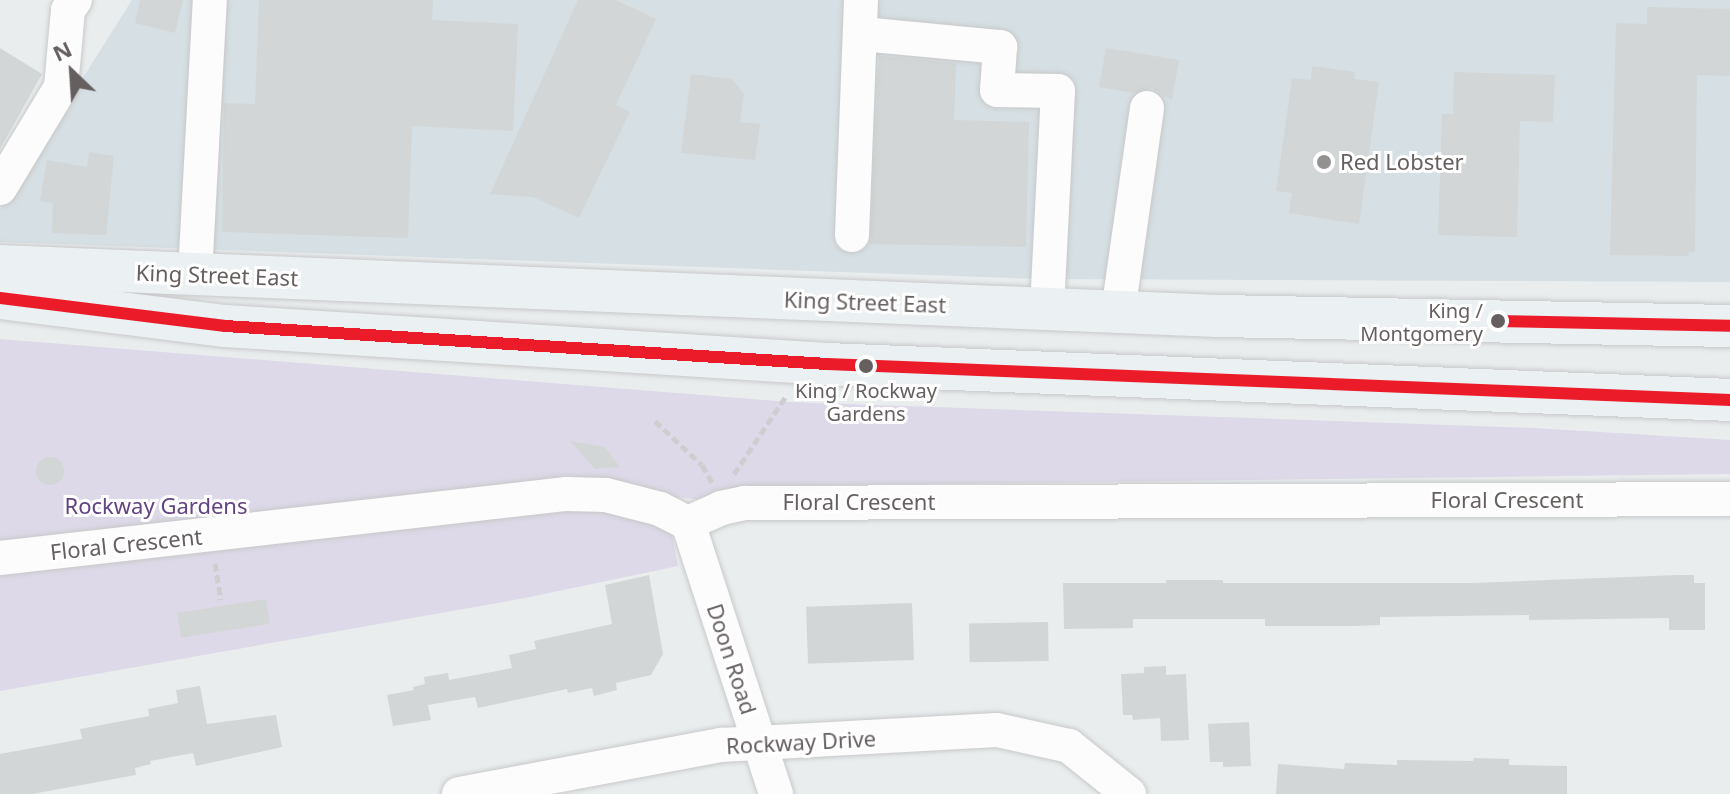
<!DOCTYPE html>
<html>
<head>
<meta charset="utf-8">
<style>
  body { margin:0 }
  #map { position:relative; width:1730px; height:794px; overflow:hidden; background:#e9edee; font-family:"Noto Sans",sans-serif }
  div>[style] { position:absolute }
  .commercial>* { inset:0; background:#d6dfe3 }
  .green>* { inset:0; background:#ddd9e8 }
  .building>* { inset:0; background:#d3d6d6; transform-origin:0 0 }
  .round { border-radius:50% }
  .path>* { height:5px; margin-top:-2.5px; transform-origin:0; background:repeating-linear-gradient(90deg,#d0cdd1 0 8px,transparent 0 12px) }
  .roads { filter:drop-shadow(0 0 2px #c8c8c9) drop-shadow(0 0 2px #c8c8c9) }
  .minor>* { height:34px; margin:-17px; padding:0 17px; transform-origin:17px; border-radius:17px; background:#fcfcfc }
  .major>* { height:42px; margin:-21px; padding:0 21px; transform-origin:21px; border-radius:21px; background:#ebf0f2 }
  .bus-1>* { height:12px; margin:-6px; padding:0 6px; transform-origin:6px; border-radius:6px; background:#ec1b29 }
  .dots>* { width:22px; height:22px; translate:-50% -50%; box-sizing:border-box; border:4px solid #fff; border-radius:50% }
  span { translate:-50% -50%; white-space:nowrap; text-align:center; line-height:1.15; -webkit-text-stroke:6px #fff; paint-order:stroke }
  .bus-label { font-size:20px; color:#665f5f }
  .right { translate:-100% -50%; text-align:right }
  .poi-label { font-size:22px; color:#665f5f }
  .left { translate:0 -50%; text-align:left }
  .street-label { font-size:22px; color:#665f5f }
  .park-label { font-size:22px; color:#614282 }
  .north { position:absolute; left:32px; top:32px; width:80px; height:80px; -webkit-text-stroke:6px #fff; paint-order:stroke; rotate:335deg; font-size:22px; font-weight:700; line-height:32px; text-align:center; color:#665f5f }
  .north::after { content:''; display:block; margin:auto; width:28px; height:36px; background:#665f5f; clip-path:polygon(50% 0,100% 100%,50% 72%,0 100%) }
</style>
</head>
<body>
<div id="map">
  <div class="commercial">
    <div style="clip-path:polygon(132px 0,1730px 0,1730px 282px,1039px 279px,0 242px,0 209px)"></div>
  </div>
  <div class="green">
    <div style="clip-path:polygon(0 339px,790px 402px,1535px 428px,1730px 440px,1730px 474px,777px 486px,707px 500px,664px 496px,678px 566px,525px 598px,0 691px)"></div>
  </div>
  <div class="building">
    <div style="clip-path:polygon(140px 0,183px 0,175px 33px,135px 23px)"></div>
    <div style="clip-path:polygon(259px 0,433px 0,432px 20px,518px 24px,513px 131px,412px 126px,408px 238px,222px 232px,224px 103px,255px 104px)"></div>
    <div style="clip-path:polygon(578px 0,616px 0,656px 19px,616px 105px,630px 112px,579px 218px,533px 197px,490px 194px)"></div>
    <div style="clip-path:polygon(1647px 7px,1730px 9px,1730px 76px,1697px 75px,1695px 252px,1689px 252px,1688px 256px,1610px 255px,1616px 23px,1647px 24px)"></div>
    <div style="clip-path:polygon(0 48px,42px 74px,0 149px)"></div>
    <div style="clip-path:polygon(1106px 48px,1179px 60px,1172px 100px,1151px 88px,1134px 93px,1099px 87px)"></div>
    <div style="clip-path:polygon(879px 56px,956px 63px,954px 120px,1029px 122px,1026px 247px,870px 244px)"></div>
    <div style="clip-path:polygon(1312px 66px,1355px 72px,1354px 79px,1379px 82px,1359px 224px,1289px 213px,1292px 193px,1276px 191px,1292px 78px,1311px 80px)"></div>
    <div style="clip-path:polygon(1454px 72px,1555px 75px,1553px 122px,1520px 121px,1517px 237px,1438px 235px,1442px 114px,1453px 114px)"></div>
    <div style="clip-path:polygon(691px 74px,732px 79px,744px 94px,740px 122px,760px 124px,755px 160px,681px 153px)"></div>
    <div style="clip-path:polygon(89px 152px,114px 156px,106px 235px,52px 233px,53px 203px,40px 201px,47px 160px,87px 167px)"></div>
    <div style="clip-path:polygon(570px 441px,605px 447px,620px 467px,595px 469px)"></div>
    <div class="round" style="left:36px;top:457px;width:28px;height:28px"></div>
    <div style="clip-path:polygon(649px 575px,663px 654px,651px 675px,616px 683px,617px 690px,594px 696px,592px 688px,568px 693px,567px 689px,478px 708px,475px 697px,428px 705px,431px 720px,393px 726px,387px 695px,414px 690px,413px 687px,425px 684px,424px 677px,448px 673px,449px 680px,512px 668px,509px 655px,536px 649px,534px 641px,612px 624px,605px 585px)"></div>
    <div style="clip-path:polygon(1678px 575px,1694px 575px,1694px 583px,1705px 583px,1705px 630px,1669px 630px,1669px 618px,1529px 620px,1529px 615px,1380px 617px,1380px 625px,1356px 626px,1265px 626px,1265px 619px,1133px 619px,1133px 628px,1064px 629px,1063px 583px,1166px 583px,1166px 580px,1223px 580px,1223px 583px,1472px 583px)"></div>
    <div style="left:266px;top:599px;width:25px;height:90px;rotate:81deg"></div>
    <div style="left:912px;top:603px;width:57px;height:106px;rotate:88deg"></div>
    <div style="left:1048px;top:622px;width:39px;height:79px;rotate:89deg"></div>
    <div style="clip-path:polygon(1166px 666px,1166px 675px,1186px 674px,1189px 740px,1161px 741px,1160px 718px,1133px 720px,1132px 715px,1123px 715px,1121px 674px,1144px 673px,1144px 667px)"></div>
    <div style="clip-path:polygon(200px 686px,207px 724px,276px 715px,282px 747px,196px 766px,193px 753px,150px 761px,151px 764px,135px 768px,136px 775px,32px 794px,0 794px,0 754px,82px 739px,80px 729px,149px 716px,148px 709px,178px 703px,176px 690px)"></div>
    <div style="clip-path:polygon(1249px 722px,1251px 766px,1223px 767px,1223px 762px,1210px 762px,1208px 724px)"></div>
    <div style="clip-path:polygon(1474px 758px,1509px 759px,1509px 765px,1567px 766px,1567px 794px,1276px 794px,1278px 764px,1344px 769px,1345px 763px,1397px 765px,1397px 760px,1473px 761px)"></div>
  </div>
  <div class="path">
    <div style="left:655px;top:421px;width:64px;rotate:43.1deg"></div>
    <div style="left:702px;top:465px;width:20px;rotate:60deg"></div>
    <div style="left:734px;top:474px;width:94px;rotate:-56.3deg"></div>
    <div style="left:215px;top:563px;width:37px;rotate:81deg"></div>
  </div>
  <div class="roads">
    <div class="minor">
      <div style="left:862px;top:34px;width:139px;rotate:5.4deg"></div>
      <div style="left:1000px;top:47px;width:43px;rotate:94deg"></div>
      <div style="left:997px;top:90px;width:61px;rotate:0.9deg"></div>
      <div style="left:1058px;top:91px;width:219px;rotate:92.9deg"></div>
      <div style="left:0;top:188px;width:118px;rotate:-58.9deg"></div>
      <div style="left:61px;top:87px;width:77px;rotate:-84.8deg"></div>
      <div style="left:68px;top:10px;width:12px;rotate:-55deg"></div>
      <div style="left:852px;top:235px;width:235px;rotate:-87.8deg"></div>
      <div style="left:195px;top:274px;width:274px;rotate:-86.9deg"></div>
      <div style="left:1118px;top:312px;width:206px;rotate:-81.9deg"></div>
      <div style="left:688px;top:523px;width:36px;rotate:-24deg"></div>
      <div style="left:721px;top:508px;width:25px;rotate:-12deg"></div>
      <div style="left:745px;top:503px;width:985px;rotate:-0.23deg"></div>
      <div style="left:688px;top:523px;width:285px;rotate:72deg"></div>
      <div style="left:0;top:558px;width:570px;rotate:-6.45deg"></div>
      <div style="left:566px;top:494px;width:40px;rotate:1.4deg"></div>
      <div style="left:606px;top:495px;width:56px;rotate:14.5deg"></div>
      <div style="left:660px;top:509px;width:31px;rotate:27deg"></div>
      <div style="left:459px;top:794px;width:267px;rotate:-10.6deg"></div>
      <div style="left:721px;top:745px;width:276px;rotate:-3.1deg"></div>
      <div style="left:997px;top:730px;width:74px;rotate:12.5deg"></div>
      <div style="left:1069px;top:746px;width:77px;rotate:38.7deg"></div>
    </div>
    <div class="major">
      <div style="left:0;top:266px;width:1219px;rotate:2.35deg"></div>
      <div style="left:1218px;top:316px;width:512px;rotate:1.12deg"></div>
      <div style="left:0;top:298px;width:227px;rotate:7.1deg"></div>
      <div style="left:225px;top:326px;width:603px;rotate:3.61deg"></div>
      <div style="left:827px;top:364px;width:904px;rotate:2.28deg"></div>
    </div>
  </div>
  <div class="bus-1">
    <div style="left:0;top:298px;width:227px;rotate:7.1deg"></div>
    <div style="left:225px;top:326px;width:603px;rotate:3.61deg"></div>
    <div style="left:827px;top:364px;width:904px;rotate:2.28deg"></div>
    <div style="left:1498px;top:321px;width:232px;rotate:1.2deg"></div>
  </div>
  <div class="dots">
    <div style="left:1324px;top:162px;background:#949191"></div>
    <div style="left:1498px;top:321px;background:#665f5f"></div>
    <div style="left:866px;top:366px;background:#665f5f"></div>
  </div>
  <div class="bus-label">
    <span class="right" style="left:1483px;top:322px">King /<br>Montgomery</span>
    <span style="left:866px;top:402px">King / Rockway<br>Gardens</span>
  </div>
  <div class="poi-label">
    <span class="left" style="left:1340px;top:162px">Red Lobster</span>
  </div>
  <div class="street-label">
    <span style="left:217px;top:275px;rotate:2deg">King Street East</span>
    <span style="left:865px;top:302px;rotate:2deg">King Street East</span>
    <span style="left:1507px;top:500px">Floral Crescent</span>
    <span style="left:859px;top:502px">Floral Crescent</span>
    <span style="left:126px;top:544px;rotate:-6deg">Floral Crescent</span>
    <span style="left:732px;top:659px;rotate:72deg">Doon Road</span>
    <span style="left:801px;top:742px;rotate:-3deg">Rockway Drive</span>
  </div>
  <div class="park-label">
    <span style="left:156px;top:506px">Rockway Gardens</span>
  </div>
  <div class="north">N</div>
</div>
</body>
</html>
